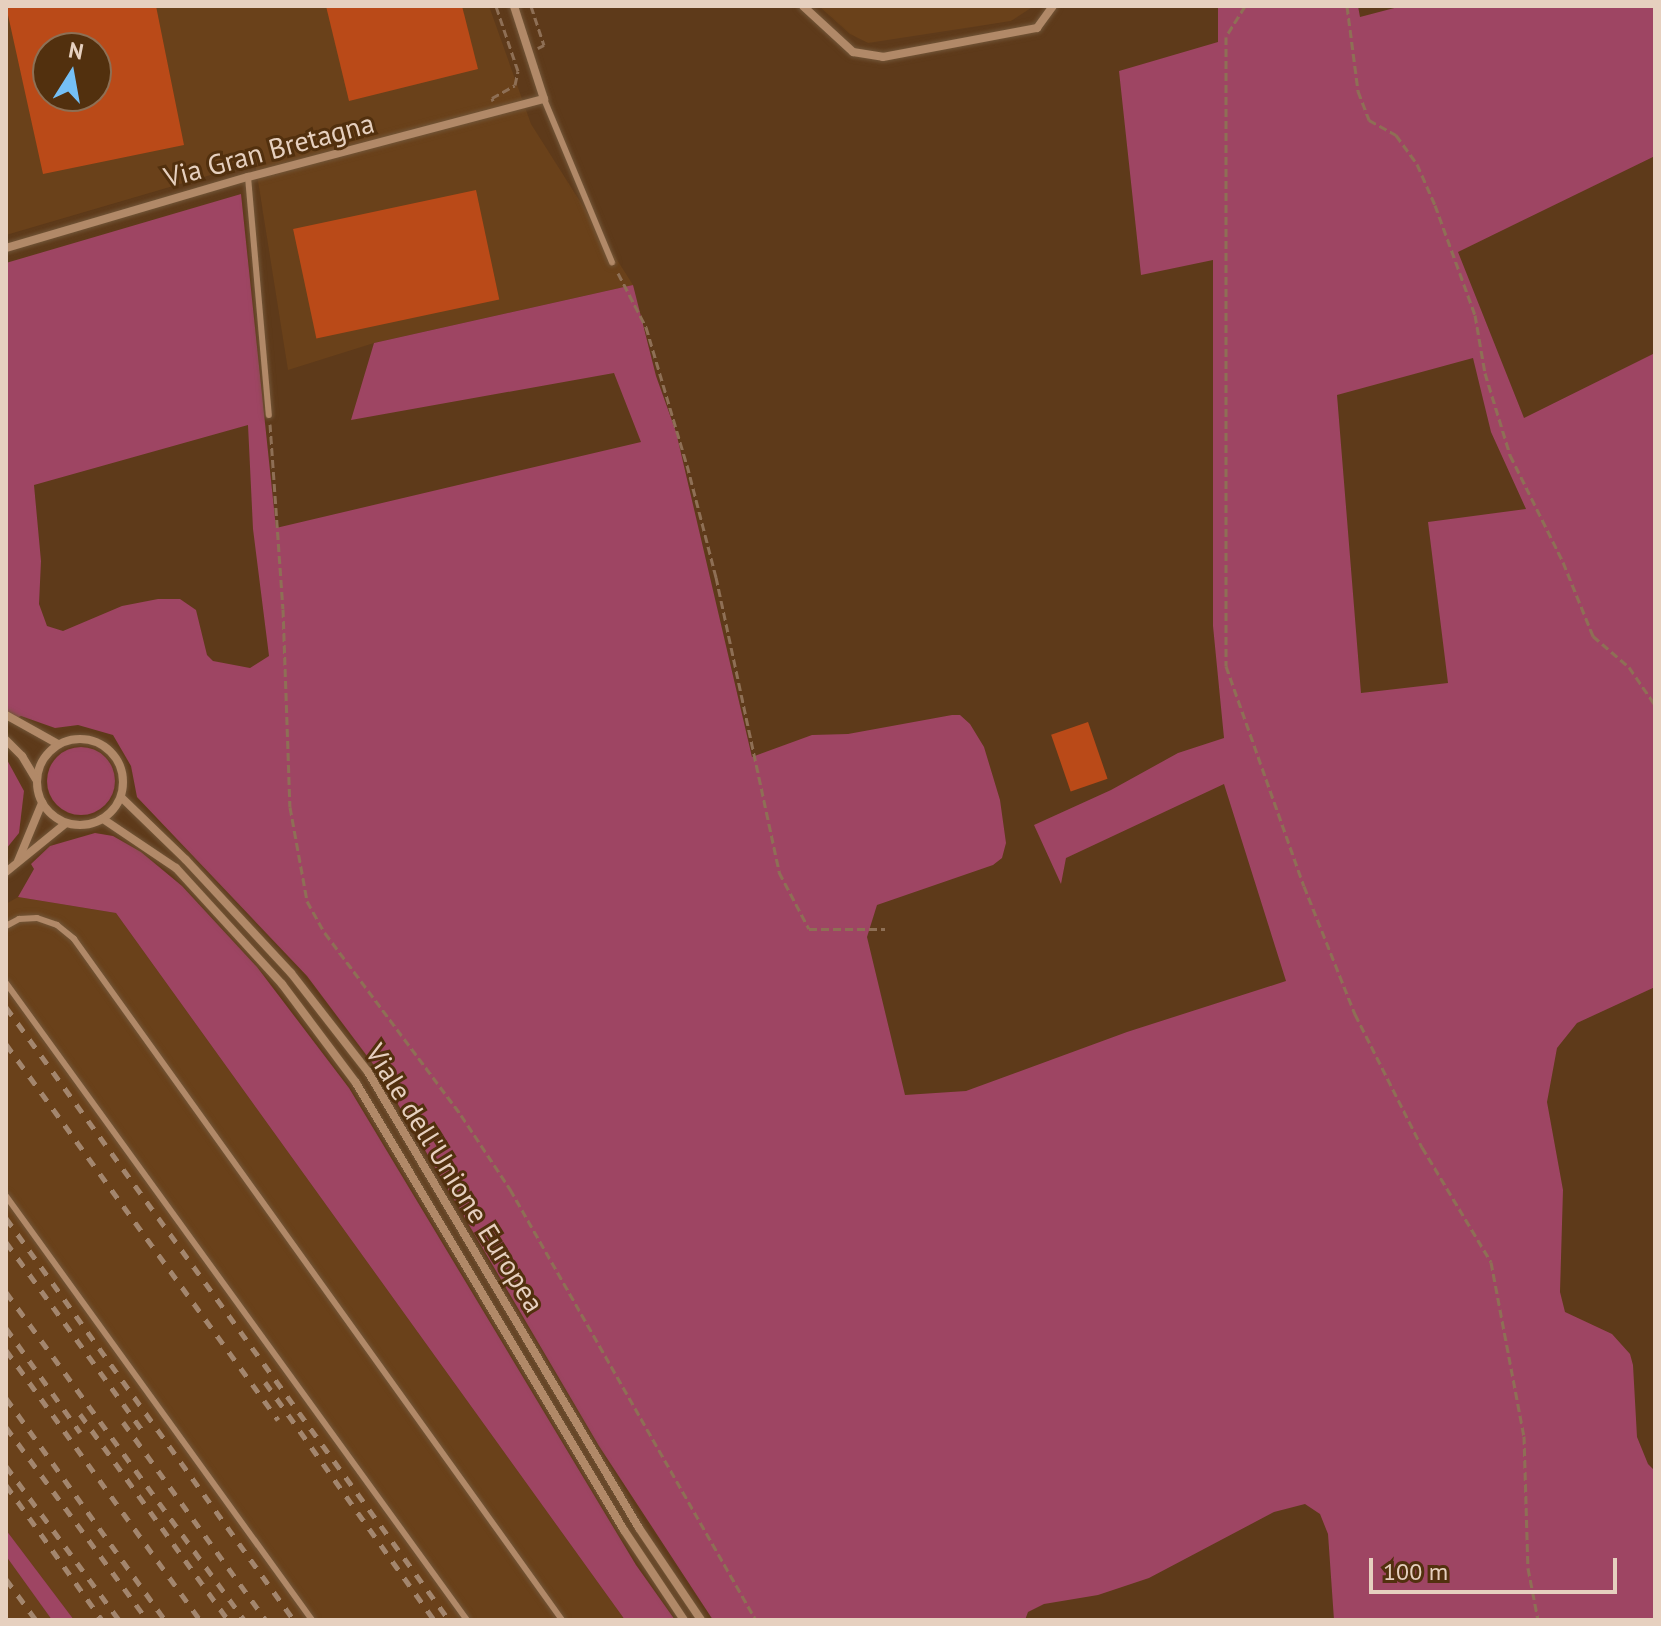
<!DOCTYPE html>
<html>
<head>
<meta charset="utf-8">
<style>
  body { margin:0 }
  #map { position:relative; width:1661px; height:1626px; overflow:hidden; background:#5e3a1a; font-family:"PT Sans",sans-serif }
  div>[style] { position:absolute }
  .built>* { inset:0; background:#6a411a }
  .green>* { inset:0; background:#9e4563 }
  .round { border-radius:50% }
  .building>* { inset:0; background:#ba4a18; transform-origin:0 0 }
  .path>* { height:3px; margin-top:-1.5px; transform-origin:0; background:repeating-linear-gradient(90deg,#8e6f55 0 8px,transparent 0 12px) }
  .roads { filter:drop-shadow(0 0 2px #725639) drop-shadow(0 0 2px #725639) }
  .lane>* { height:6px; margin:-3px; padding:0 3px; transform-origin:3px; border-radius:3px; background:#b18968 }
  .street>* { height:8px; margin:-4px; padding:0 4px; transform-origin:4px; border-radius:4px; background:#b18968 }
  .street>.ring { margin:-4px; padding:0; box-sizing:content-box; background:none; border:8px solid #b18968; border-radius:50% }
  .rail>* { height:5px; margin-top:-2.5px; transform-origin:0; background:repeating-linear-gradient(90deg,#a3866e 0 10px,transparent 0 20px) }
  span { translate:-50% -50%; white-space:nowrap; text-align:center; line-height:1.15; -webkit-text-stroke:6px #52300e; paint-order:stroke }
  .street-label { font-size:28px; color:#e6d0bf }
  .frame { position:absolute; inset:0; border:8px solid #e6d0bf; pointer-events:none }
  .north { position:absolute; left:32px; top:32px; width:80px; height:80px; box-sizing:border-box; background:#52300e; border:2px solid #8d7055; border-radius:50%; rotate:11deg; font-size:22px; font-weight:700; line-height:32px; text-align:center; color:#e6d0bf }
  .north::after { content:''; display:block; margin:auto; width:28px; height:36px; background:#75c0f6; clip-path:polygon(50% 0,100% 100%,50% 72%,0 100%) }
  .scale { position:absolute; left:1369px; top:1558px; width:248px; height:36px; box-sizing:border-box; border:4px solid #e6d0bf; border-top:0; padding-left:10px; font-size:24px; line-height:28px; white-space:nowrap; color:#e6d0bf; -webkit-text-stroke:6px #52300e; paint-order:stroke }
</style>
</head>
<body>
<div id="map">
  <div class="built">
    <div style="clip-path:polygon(evenodd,6px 6px,489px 6px,531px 124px,633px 285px,374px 343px,288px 370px,255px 162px,6px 235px,6px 6px,48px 48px,96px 48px,96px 96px,48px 96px,48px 48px)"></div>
    <div style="clip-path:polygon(819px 6px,1034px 6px,1011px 21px,868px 43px,850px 34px)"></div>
    <div style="clip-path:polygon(18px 897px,116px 913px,625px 1620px,74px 1620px,6px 1530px,6px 904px)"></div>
    <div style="clip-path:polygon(6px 1556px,52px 1620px,6px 1620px)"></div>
  </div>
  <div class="green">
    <div style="clip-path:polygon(evenodd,1218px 6px,1358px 6px,1360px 17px,1402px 6px,1655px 6px,1655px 156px,1458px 252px,1524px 418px,1655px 353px,1655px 987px,1577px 1023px,1557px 1048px,1547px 1102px,1563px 1190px,1560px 1292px,1565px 1312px,1612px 1334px,1630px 1354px,1633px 1365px,1637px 1437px,1648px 1464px,1655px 1471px,1655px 1620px,1334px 1620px,1328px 1534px,1320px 1514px,1305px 1504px,1274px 1512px,1149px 1578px,1098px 1595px,1044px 1604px,1028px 1612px,1025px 1620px,713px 1620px,599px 1446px,379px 1072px,307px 976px,137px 797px,131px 766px,113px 735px,78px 725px,55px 728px,21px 716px,6px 722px,6px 263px,241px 194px,276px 528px,641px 442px,614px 373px,351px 420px,374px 343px,633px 285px,656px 376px,676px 432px,752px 757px,812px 735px,848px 734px,952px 715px,960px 715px,970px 724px,984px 747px,1000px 800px,1006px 843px,1002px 858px,993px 865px,877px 905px,867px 937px,905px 1095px,966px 1091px,1127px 1032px,1286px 981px,1224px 784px,1066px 858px,1061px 884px,1034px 825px,1111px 790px,1178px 753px,1224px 738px,1213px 626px,1213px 260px,1141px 275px,1119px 71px,1218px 42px,1218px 6px,1473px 358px,1491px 432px,1526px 509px,1428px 522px,1448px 683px,1361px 693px,1337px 395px,1473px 358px,1218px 6px,248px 425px,253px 529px,269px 656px,250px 668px,213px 661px,207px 655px,196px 610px,180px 599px,158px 599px,122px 606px,63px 631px,47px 626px,39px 604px,41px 561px,34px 485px,248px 425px)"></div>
    <div class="round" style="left:47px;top:747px;width:68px;height:68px"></div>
    <div style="clip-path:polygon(6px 758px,24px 791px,19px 833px,6px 849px)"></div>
    <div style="clip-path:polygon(95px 833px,113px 836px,141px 852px,182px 886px,257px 967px,349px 1088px,636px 1565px,675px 1620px,625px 1620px,116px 913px,18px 897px,34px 869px,31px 864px,50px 846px)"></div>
    <div style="clip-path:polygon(6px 1530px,74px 1620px,52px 1620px,6px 1556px)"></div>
  </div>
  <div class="building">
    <div style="clip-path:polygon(evenodd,6px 6px,156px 6px,184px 145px,43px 174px,6px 6px,48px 48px,96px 48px,96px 96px,48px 96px,48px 48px)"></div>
    <div style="clip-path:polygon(326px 6px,462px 6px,478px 69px,349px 101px)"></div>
    <div style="left:476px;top:190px;width:112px;height:187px;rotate:78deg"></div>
    <div style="left:1088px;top:722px;width:60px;height:39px;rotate:71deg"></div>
  </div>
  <div class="path">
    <div style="left:531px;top:6px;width:41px;rotate:71.6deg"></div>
    <div style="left:544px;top:45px;width:7px;rotate:153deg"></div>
    <div style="left:1245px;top:6px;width:36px;rotate:122deg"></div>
    <div style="left:1226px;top:37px;width:629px;rotate:90deg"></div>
    <div style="left:1226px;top:666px;width:233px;rotate:70.5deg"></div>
    <div style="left:1304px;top:886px;width:138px;rotate:68.3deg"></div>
    <div style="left:1355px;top:1014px;width:149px;rotate:63.3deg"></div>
    <div style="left:1422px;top:1147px;width:134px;rotate:59deg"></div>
    <div style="left:1491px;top:1262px;width:177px;rotate:79.3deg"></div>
    <div style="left:1524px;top:1436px;width:132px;rotate:88.3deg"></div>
    <div style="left:1528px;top:1568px;width:53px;rotate:79.1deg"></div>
    <div style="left:1347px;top:6px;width:86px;rotate:82.6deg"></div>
    <div style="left:1358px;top:91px;width:31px;rotate:69deg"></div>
    <div style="left:1369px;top:120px;width:31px;rotate:29deg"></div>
    <div style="left:1396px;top:135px;width:36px;rotate:54deg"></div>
    <div style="left:1417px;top:164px;width:45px;rotate:66.3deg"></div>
    <div style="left:1435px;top:205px;width:117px;rotate:70deg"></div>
    <div style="left:1475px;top:315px;width:59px;rotate:80.2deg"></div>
    <div style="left:1485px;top:373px;width:86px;rotate:73deg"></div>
    <div style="left:1510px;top:455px;width:119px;rotate:63.6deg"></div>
    <div style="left:1563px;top:562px;width:80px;rotate:67.9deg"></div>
    <div style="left:1593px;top:636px;width:48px;rotate:40.7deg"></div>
    <div style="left:1629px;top:667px;width:46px;rotate:55.6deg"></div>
    <div style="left:493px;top:101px;width:3px;rotate:-108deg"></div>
    <div style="left:492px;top:98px;width:26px;rotate:-29deg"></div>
    <div style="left:515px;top:85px;width:14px;rotate:-78deg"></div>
    <div style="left:518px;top:71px;width:69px;rotate:-108.7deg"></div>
    <div style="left:618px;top:273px;width:61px;rotate:62.6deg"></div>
    <div style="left:646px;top:327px;width:144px;rotate:73.5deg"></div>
    <div style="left:687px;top:465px;width:116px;rotate:75.5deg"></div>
    <div style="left:716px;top:577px;width:302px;rotate:77.9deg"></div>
    <div style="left:779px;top:872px;width:64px;rotate:62.2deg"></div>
    <div style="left:809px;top:929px;width:76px"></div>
    <div style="left:270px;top:424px;width:185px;rotate:86deg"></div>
    <div style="left:283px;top:609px;width:198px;rotate:88deg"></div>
    <div style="left:290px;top:807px;width:96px;rotate:79.7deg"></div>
    <div style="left:307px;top:901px;width:37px;rotate:61deg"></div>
    <div style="left:325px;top:933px;width:227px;rotate:53.2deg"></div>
    <div style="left:461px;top:1115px;width:89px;rotate:56.5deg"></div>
    <div style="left:510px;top:1189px;width:496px;rotate:60.3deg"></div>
  </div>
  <div class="roads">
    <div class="lane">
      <div style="left:544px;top:99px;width:177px;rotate:67.4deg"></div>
      <div style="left:248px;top:177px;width:239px;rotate:85deg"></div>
      <div style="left:6px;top:926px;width:15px;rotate:-28deg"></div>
      <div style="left:19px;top:919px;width:18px;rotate:-3deg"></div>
      <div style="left:37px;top:918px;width:21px;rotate:19deg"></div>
      <div style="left:57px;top:925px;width:22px;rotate:39deg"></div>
      <div style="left:74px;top:939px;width:838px;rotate:54.37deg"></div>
      <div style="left:6px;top:983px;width:786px;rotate:54.11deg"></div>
      <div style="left:6px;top:1196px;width:523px;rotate:54.18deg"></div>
    </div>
    <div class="street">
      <div style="left:803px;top:6px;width:68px;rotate:42.6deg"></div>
      <div style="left:853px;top:52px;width:30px;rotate:9deg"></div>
      <div style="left:883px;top:57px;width:157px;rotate:-10.7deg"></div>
      <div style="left:1037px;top:28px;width:27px;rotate:-54deg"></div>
      <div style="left:6px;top:248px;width:252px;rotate:-16.4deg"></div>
      <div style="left:248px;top:177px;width:306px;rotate:-14.8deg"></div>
      <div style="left:544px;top:99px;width:98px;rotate:-107.9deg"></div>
      <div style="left:6px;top:715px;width:60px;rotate:29.1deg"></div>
      <div class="ring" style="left:37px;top:739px;width:78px;height:78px"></div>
      <div style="left:6px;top:740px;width:23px;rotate:45deg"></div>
      <div style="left:22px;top:756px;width:27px;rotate:59deg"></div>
      <div style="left:122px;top:798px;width:89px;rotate:44.1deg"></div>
      <div style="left:186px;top:860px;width:154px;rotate:47.1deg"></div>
      <div style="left:291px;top:973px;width:125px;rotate:52.1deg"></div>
      <div style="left:368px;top:1072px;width:530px;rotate:59.28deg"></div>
      <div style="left:639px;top:1528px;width:111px;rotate:56deg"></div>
      <div style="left:103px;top:819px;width:88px;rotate:33.9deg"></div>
      <div style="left:176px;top:868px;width:157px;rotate:47.6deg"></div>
      <div style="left:282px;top:984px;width:124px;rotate:53.2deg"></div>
      <div style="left:356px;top:1083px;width:521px;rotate:59.06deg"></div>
      <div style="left:624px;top:1530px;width:108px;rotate:56.3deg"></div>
      <div style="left:18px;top:861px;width:63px;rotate:-67.5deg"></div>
      <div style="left:6px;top:872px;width:77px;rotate:-39.2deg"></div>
    </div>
  </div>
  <div class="rail">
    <div style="left:6px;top:1007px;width:756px;rotate:54.15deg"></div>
    <div style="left:6px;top:1044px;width:464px;rotate:54.1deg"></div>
    <div style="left:6px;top:1218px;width:495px;rotate:54.4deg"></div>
    <div style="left:6px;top:1242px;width:232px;rotate:54.1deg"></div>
    <div style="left:6px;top:1292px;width:405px;rotate:54deg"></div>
    <div style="left:6px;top:1328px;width:128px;rotate:54.6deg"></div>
    <div style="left:6px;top:1350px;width:332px;rotate:54.3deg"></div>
    <div style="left:265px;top:1382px;width:292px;rotate:54.6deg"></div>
    <div style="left:6px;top:1398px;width:273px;rotate:54.4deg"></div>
    <div style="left:80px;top:1414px;width:254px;rotate:54.3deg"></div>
    <div style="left:123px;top:1422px;width:244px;rotate:54.2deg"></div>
    <div style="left:6px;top:1427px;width:239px;rotate:53.8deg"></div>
    <div style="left:6px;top:1466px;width:191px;rotate:53.7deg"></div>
    <div style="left:6px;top:1485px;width:166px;rotate:54.6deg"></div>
    <div style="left:6px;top:1579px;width:51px;rotate:53.8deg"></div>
  </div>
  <div class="street-label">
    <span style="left:269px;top:150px;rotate:-15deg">Via Gran Bretagna</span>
    <span style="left:455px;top:1178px;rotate:58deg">Viale dell'Unione Europea</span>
  </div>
  <div class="frame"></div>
  <div class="north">N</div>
  <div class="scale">100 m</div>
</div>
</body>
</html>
